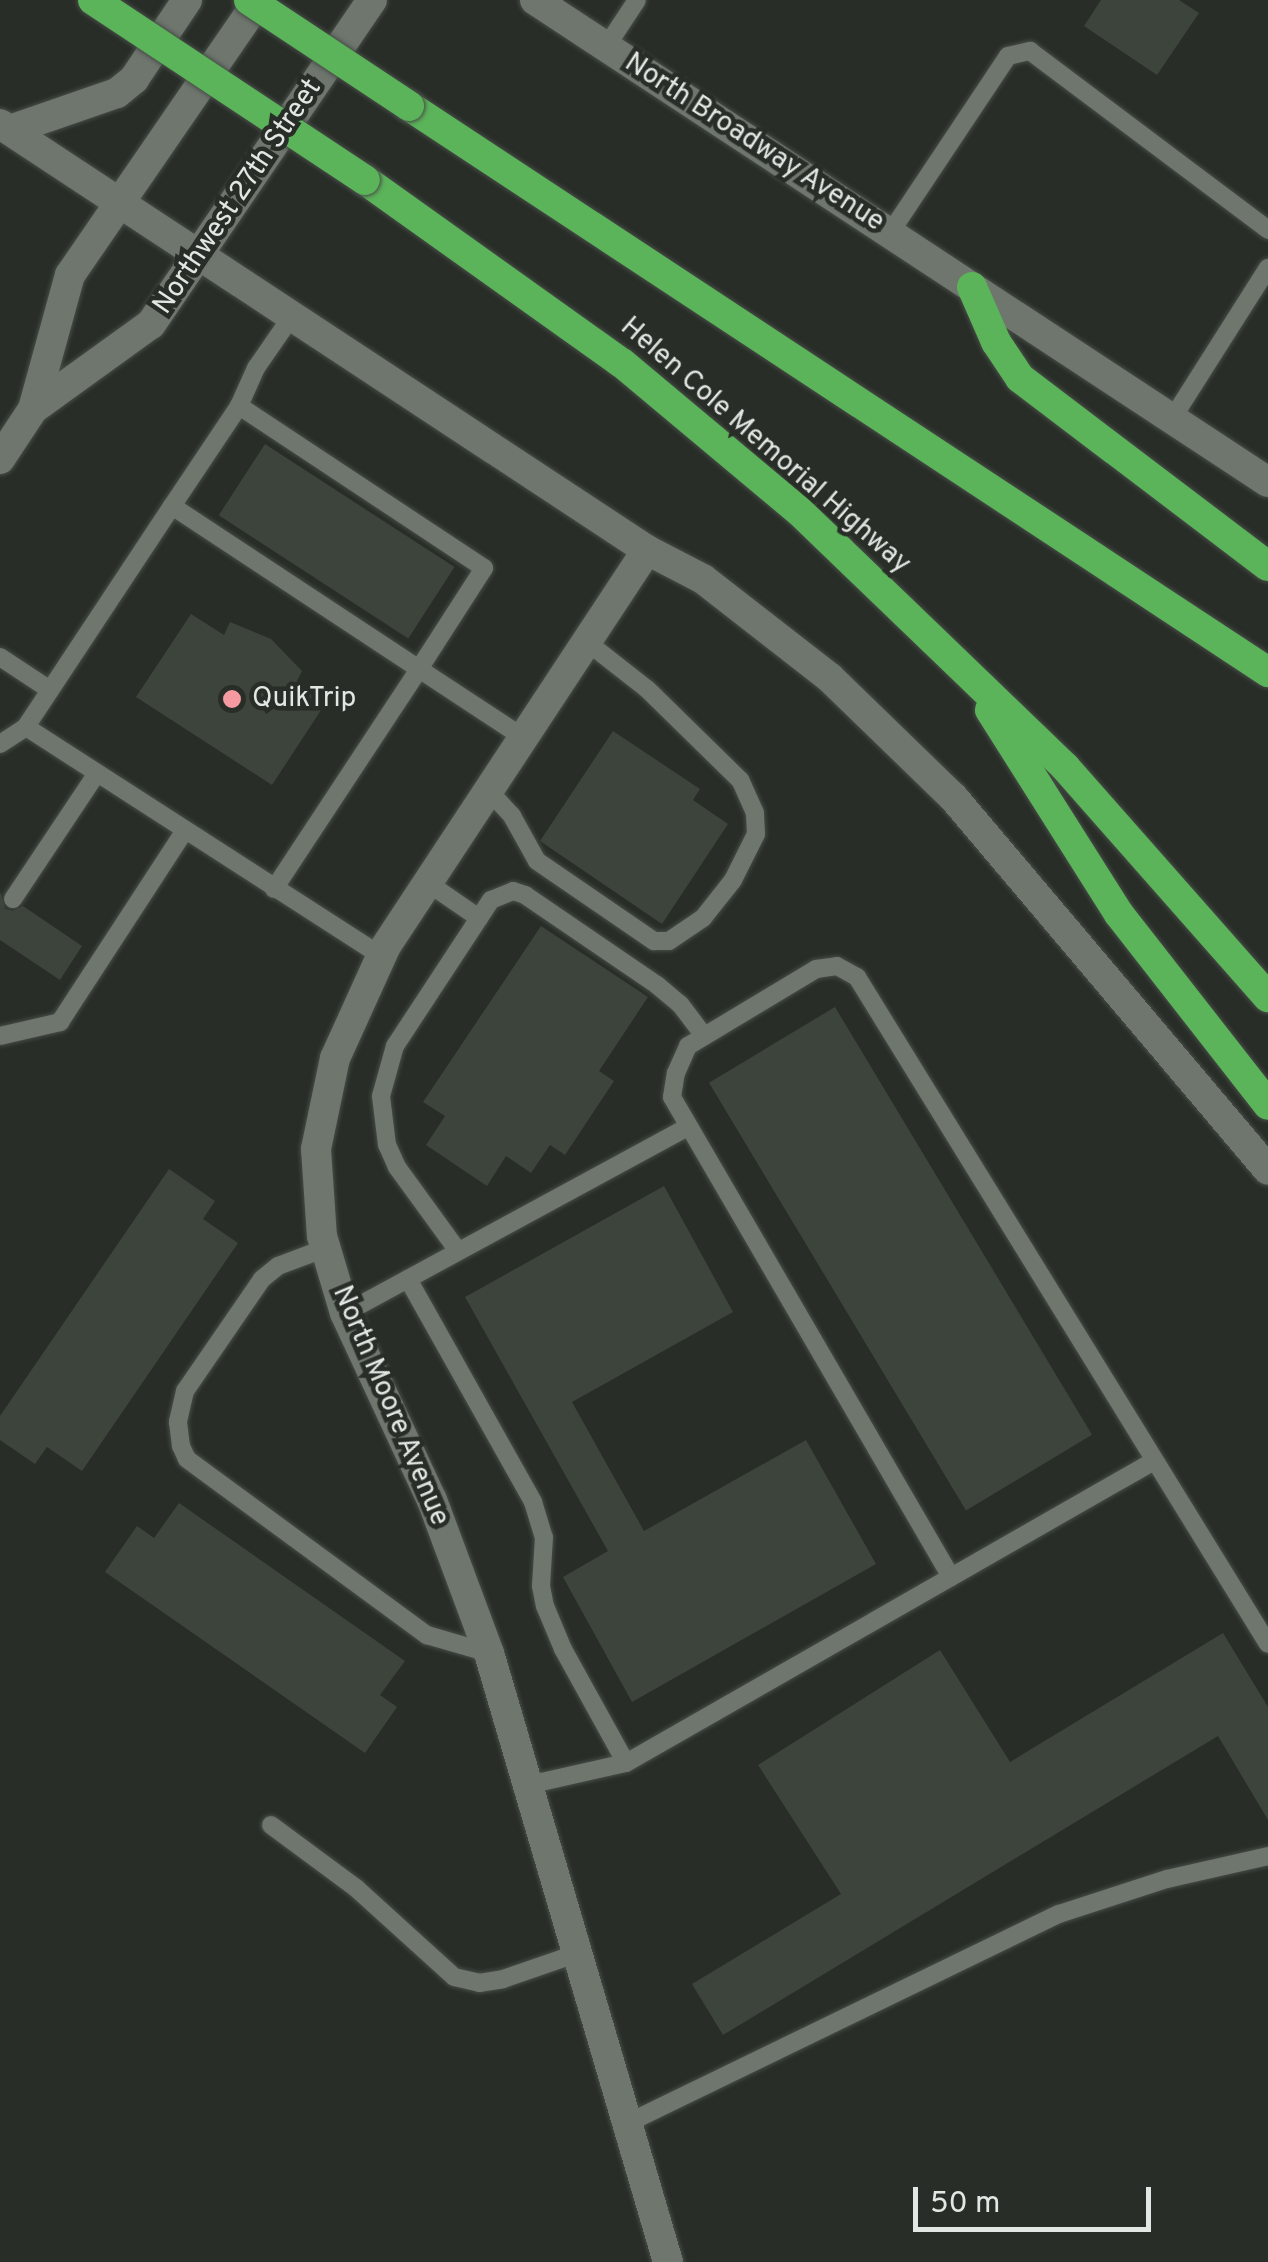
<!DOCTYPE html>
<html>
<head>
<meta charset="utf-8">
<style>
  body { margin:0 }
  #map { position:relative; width:1268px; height:2262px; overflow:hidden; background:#282e27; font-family:Overpass,sans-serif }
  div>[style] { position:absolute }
  .building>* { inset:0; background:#3d443c; transform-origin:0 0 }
  .roads { filter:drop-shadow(0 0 2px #474c47) drop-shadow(0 0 2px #474c47) }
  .lane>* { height:18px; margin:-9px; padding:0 9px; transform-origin:9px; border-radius:9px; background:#6e766e }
  .street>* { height:30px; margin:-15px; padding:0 15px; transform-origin:15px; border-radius:15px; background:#6e766e }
  .secondary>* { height:30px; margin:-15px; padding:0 15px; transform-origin:15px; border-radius:15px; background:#6e766e }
  .highway>* { height:30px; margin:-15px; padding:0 15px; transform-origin:15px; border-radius:15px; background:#5bb35a }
  .bridges { filter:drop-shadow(0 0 2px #474c47) drop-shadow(0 0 2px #474c47) }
  .highway-bridge>* { height:30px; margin:-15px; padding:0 15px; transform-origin:15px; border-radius:15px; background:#5bb35a }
  .dots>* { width:28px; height:28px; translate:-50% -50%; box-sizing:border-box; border:5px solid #282e27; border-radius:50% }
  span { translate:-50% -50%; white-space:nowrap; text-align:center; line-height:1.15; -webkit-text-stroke:9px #282e27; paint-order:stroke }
  .street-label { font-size:28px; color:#e3e7e3 }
  .poi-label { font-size:28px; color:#e3e7e3 }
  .left { translate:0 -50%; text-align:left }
  .scale { position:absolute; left:913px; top:2187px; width:238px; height:45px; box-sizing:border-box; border:5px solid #e3e7e3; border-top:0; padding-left:12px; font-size:30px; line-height:35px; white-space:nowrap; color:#e3e7e3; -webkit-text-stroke:8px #282e27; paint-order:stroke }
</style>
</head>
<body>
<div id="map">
  <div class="building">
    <div style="clip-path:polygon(1101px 0,1179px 0,1199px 13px,1157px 75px,1084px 26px)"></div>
    <div style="left:265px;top:444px;width:226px;height:85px;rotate:33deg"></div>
    <div style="clip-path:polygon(191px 614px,224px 635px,230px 622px,271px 639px,302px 671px,297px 681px,327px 701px,272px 785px,136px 697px)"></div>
    <div style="clip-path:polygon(613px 731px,700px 789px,693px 800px,728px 824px,662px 924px,540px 841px)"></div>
    <div style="clip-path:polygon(0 891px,5px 909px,13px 911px,23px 906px,82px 946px,60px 980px,0 940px)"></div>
    <div style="clip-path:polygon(541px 926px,648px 997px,599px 1071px,614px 1081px,565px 1155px,550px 1145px,531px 1173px,506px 1156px,487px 1186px,426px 1145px,445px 1116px,423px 1102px)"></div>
    <div style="left:835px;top:1007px;width:499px;height:147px;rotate:59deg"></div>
    <div style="clip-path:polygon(169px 1169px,215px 1201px,203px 1219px,238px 1243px,82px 1471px,47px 1447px,35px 1464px,0 1440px,0 1416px)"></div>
    <div style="clip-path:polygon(664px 1186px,733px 1312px,572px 1402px,644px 1531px,806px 1440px,876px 1564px,632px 1702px,563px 1577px,608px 1551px,465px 1297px)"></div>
    <div style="clip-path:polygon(179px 1503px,405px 1661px,380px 1695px,397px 1707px,365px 1753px,105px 1572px,137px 1526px,154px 1538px)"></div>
    <div style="clip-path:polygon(1223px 1633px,1268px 1707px,1268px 1820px,1218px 1736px,723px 2035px,692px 1984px,841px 1894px,758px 1765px,940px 1650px,1010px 1762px)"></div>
  </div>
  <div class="roads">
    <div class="lane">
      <div style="left:606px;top:47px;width:56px;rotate:-56.6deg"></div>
      <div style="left:890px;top:233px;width:213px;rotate:-56.3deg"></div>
      <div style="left:1008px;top:56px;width:23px;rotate:-13deg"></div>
      <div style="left:1030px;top:51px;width:298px;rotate:36.9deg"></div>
      <div style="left:239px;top:406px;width:120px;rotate:123.8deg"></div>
      <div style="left:172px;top:506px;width:296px;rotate:33.4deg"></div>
      <div style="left:419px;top:669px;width:120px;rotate:-57.2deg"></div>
      <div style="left:484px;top:568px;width:294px;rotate:-146.5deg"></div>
      <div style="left:239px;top:406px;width:42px;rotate:-65.9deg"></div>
      <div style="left:256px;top:368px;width:63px;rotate:-55.3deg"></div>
      <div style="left:1172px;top:419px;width:179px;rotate:-57.6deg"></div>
      <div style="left:172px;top:506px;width:265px;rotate:123.5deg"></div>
      <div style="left:26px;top:727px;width:422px;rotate:32.8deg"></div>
      <div style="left:0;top:657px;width:60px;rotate:33.4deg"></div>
      <div style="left:0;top:744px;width:31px;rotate:-33deg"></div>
      <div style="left:489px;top:791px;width:34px;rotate:47deg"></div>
      <div style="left:512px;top:816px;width:51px;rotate:60.9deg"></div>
      <div style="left:537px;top:861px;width:142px;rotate:34.4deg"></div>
      <div style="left:654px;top:941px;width:15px"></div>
      <div style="left:669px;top:941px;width:41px;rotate:-34.1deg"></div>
      <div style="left:703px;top:918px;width:48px;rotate:-51.7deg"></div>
      <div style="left:733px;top:880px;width:51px;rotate:-63.4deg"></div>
      <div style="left:756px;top:834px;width:21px;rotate:-93deg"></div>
      <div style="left:755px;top:813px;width:36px;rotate:-114deg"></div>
      <div style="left:740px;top:780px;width:130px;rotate:-135.6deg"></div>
      <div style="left:647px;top:689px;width:76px;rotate:-141.9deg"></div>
      <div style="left:428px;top:883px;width:62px;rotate:34.5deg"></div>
      <div style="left:274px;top:889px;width:263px;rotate:-56.6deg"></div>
      <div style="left:419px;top:669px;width:126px;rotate:33.3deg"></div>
      <div style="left:13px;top:899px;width:151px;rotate:-56.3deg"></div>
      <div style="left:0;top:1036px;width:62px;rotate:-13.1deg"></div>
      <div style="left:60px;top:1022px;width:229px;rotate:-56.9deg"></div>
      <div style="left:326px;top:1248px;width:51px;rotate:159.4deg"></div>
      <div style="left:278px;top:1266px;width:21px;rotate:141deg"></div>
      <div style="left:262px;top:1279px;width:136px;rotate:124.5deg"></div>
      <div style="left:185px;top:1391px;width:32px;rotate:103deg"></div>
      <div style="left:178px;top:1422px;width:24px;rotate:83deg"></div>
      <div style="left:181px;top:1446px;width:14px;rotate:65deg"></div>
      <div style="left:187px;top:1459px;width:298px;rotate:36.3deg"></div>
      <div style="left:427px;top:1635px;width:65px;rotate:16.2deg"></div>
      <div style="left:458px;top:1251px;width:104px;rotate:-126deg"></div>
      <div style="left:397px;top:1167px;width:24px;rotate:-114deg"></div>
      <div style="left:387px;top:1145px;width:49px;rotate:-97deg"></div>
      <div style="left:381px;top:1096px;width:52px;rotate:-74.4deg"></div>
      <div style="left:395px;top:1046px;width:175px;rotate:-56.7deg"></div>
      <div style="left:491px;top:900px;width:24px;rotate:-22deg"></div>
      <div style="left:513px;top:891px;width:13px;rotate:18deg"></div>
      <div style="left:525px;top:895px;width:160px;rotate:34.3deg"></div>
      <div style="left:657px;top:985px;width:30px;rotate:40deg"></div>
      <div style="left:680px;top:1004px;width:40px;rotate:53deg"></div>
      <div style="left:408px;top:1279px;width:256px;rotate:60.7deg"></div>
      <div style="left:533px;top:1502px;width:37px;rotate:73deg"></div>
      <div style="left:544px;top:1537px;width:49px;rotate:93.5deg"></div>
      <div style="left:541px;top:1586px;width:20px;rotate:79deg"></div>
      <div style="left:545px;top:1606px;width:47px;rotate:67.3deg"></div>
      <div style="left:563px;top:1649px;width:130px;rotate:61.1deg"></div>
      <div style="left:345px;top:1313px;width:388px;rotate:-28.5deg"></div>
      <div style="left:951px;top:1577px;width:555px;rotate:-120.17deg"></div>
      <div style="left:672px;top:1097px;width:24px;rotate:-81deg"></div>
      <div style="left:676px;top:1073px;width:30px;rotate:-66deg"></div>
      <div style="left:688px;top:1046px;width:149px;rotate:-31deg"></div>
      <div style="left:816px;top:969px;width:21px;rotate:-8deg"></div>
      <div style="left:837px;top:966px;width:23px;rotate:29deg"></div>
      <div style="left:857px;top:977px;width:783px;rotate:58.36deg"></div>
      <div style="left:528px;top:1785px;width:100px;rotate:-12.7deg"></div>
      <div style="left:626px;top:1763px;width:608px;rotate:-29.77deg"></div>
      <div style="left:271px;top:1825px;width:106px;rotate:36.5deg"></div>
      <div style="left:356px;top:1888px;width:132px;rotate:42.2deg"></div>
      <div style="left:454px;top:1977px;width:26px;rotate:13deg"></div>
      <div style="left:479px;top:1983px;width:24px;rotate:-9deg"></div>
      <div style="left:503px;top:1979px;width:79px;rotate:-19.1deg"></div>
      <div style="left:628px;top:2123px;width:479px;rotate:-25.9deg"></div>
      <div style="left:1059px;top:1914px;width:114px;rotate:-18deg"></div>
      <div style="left:1167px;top:1879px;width:104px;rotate:-12.8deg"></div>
    </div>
    <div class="street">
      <div style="left:647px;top:550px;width:476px;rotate:123.4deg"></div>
      <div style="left:385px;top:948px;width:121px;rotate:114.4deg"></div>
      <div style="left:335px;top:1058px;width:93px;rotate:101.8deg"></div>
      <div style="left:316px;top:1149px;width:87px;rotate:86.1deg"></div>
      <div style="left:322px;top:1236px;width:80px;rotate:73.4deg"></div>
      <div style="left:345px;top:1313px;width:206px;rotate:65.1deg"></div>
      <div style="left:432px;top:1500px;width:163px;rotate:69.6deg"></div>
      <div style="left:489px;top:1653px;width:635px;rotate:73.62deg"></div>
    </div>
    <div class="secondary">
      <div style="left:535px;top:0;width:877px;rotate:33.33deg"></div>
      <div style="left:0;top:124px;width:775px;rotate:33.36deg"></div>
      <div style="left:647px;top:550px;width:63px;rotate:27.4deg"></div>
      <div style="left:703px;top:579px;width:161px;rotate:37.9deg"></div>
      <div style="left:830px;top:678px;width:171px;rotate:44.1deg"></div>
      <div style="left:953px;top:797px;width:488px;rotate:49.8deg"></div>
      <div style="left:10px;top:130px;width:113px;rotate:-19.1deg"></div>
      <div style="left:117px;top:93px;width:22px;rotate:-39deg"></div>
      <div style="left:134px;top:79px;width:95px;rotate:-56.1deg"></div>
      <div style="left:33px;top:409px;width:145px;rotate:-35.8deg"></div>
      <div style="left:151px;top:324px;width:392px;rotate:-55.7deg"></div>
      <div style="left:0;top:459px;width:60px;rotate:-56.6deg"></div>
      <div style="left:33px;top:409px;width:139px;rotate:-74.6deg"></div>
      <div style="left:70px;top:275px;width:334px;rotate:-55.5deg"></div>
    </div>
    <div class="highway">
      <div style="left:409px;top:106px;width:1029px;rotate:33.38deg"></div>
      <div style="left:365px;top:180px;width:315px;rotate:35.5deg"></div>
      <div style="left:622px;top:363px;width:229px;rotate:39.9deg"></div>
      <div style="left:798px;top:510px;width:371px;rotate:43.9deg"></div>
      <div style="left:1065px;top:767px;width:307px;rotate:48.6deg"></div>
      <div style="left:972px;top:287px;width:60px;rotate:66.4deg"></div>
      <div style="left:996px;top:342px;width:43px;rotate:56.3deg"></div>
      <div style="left:1020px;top:378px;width:311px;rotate:37.2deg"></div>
      <div style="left:990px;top:710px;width:241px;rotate:57.7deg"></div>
      <div style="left:1119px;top:914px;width:242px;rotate:52deg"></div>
    </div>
  </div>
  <div class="bridges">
    <div class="highway-bridge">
      <div style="left:93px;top:0;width:326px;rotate:33.5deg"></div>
      <div style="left:249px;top:0;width:192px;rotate:33.5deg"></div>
    </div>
  </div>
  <div class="dots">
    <div style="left:232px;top:699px;background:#f49aa0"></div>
  </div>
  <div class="street-label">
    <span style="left:754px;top:143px;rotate:33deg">North Broadway Avenue</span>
    <span style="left:238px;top:197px;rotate:-56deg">Northwest 27th Street</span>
    <span style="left:765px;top:446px;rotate:41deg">Helen Cole Memorial Highway</span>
    <span style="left:390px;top:1406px;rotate:67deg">North Moore Avenue</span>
  </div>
  <div class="poi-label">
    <span class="left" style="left:252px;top:699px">QuikTrip</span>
  </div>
  <div class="scale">50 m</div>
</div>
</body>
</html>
